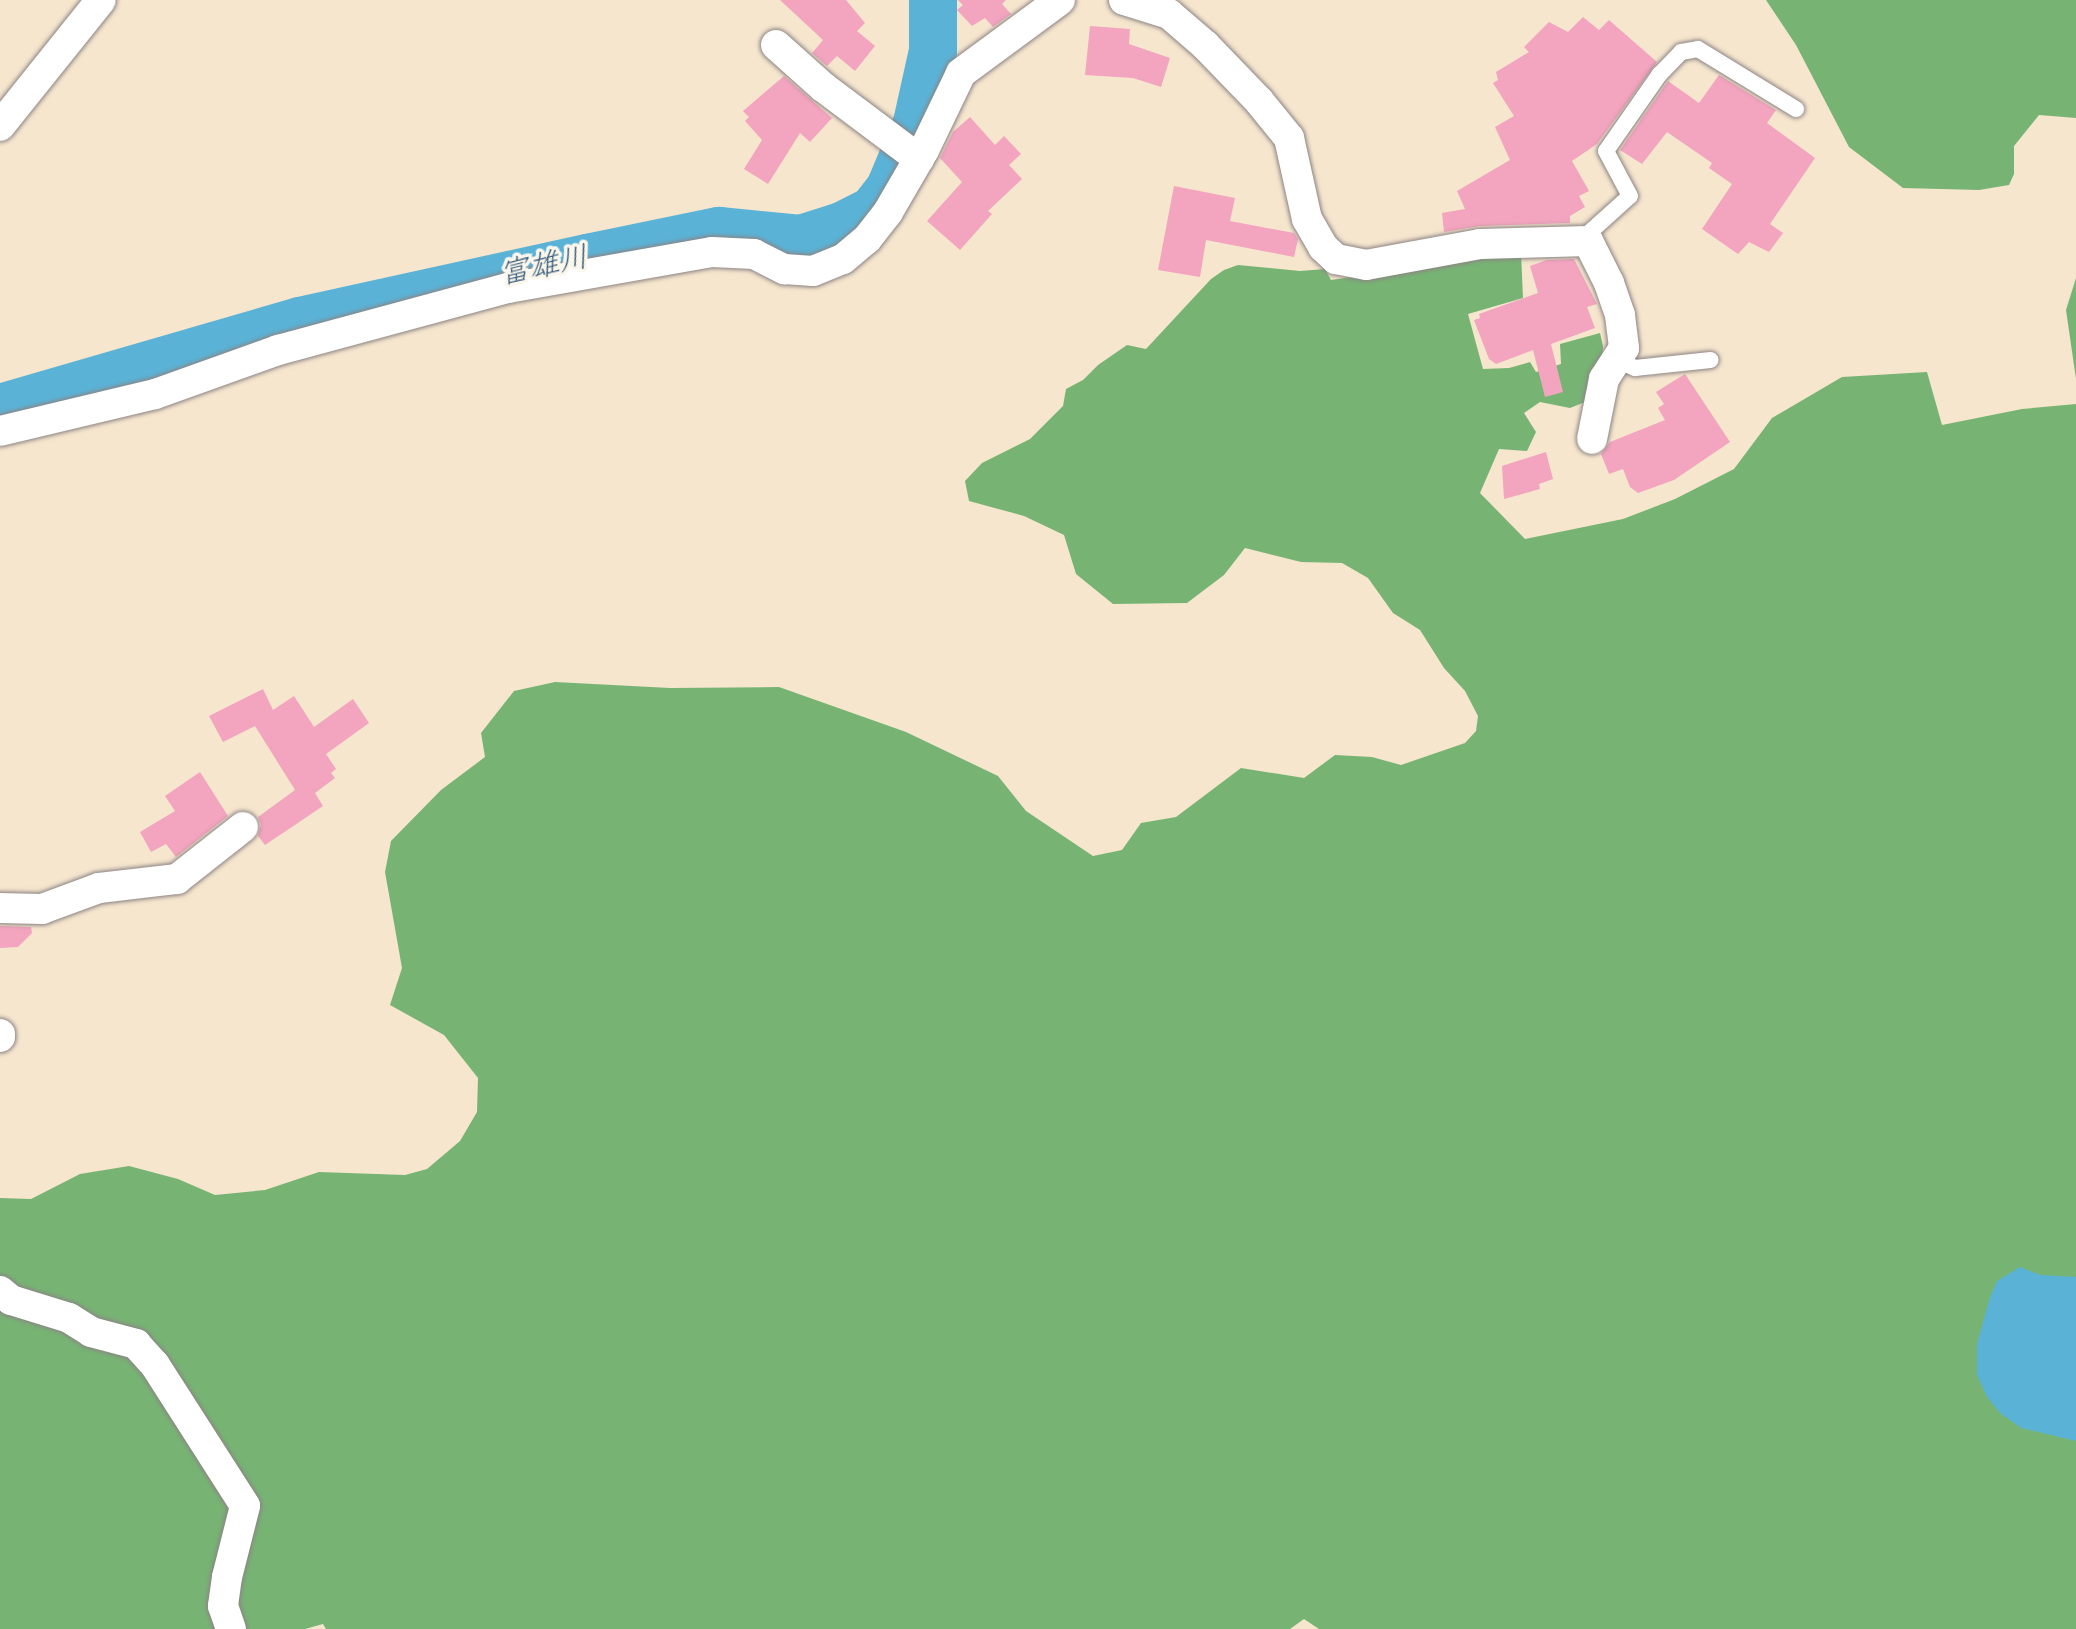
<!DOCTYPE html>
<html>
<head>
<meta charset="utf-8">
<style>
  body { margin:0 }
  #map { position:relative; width:2076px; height:1629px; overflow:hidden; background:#f6e6ce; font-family:Kalam,"Klee One",sans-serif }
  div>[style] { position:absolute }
  .forest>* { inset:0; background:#77b474 }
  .water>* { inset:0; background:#5ab3d7 }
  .river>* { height:48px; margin:-24px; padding:0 24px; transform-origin:24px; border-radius:24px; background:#5ab3d7 }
  .building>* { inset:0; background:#f3a4bf }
  .roads { filter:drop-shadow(0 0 2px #8c8484) drop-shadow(0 0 2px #8c8484) }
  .lane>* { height:16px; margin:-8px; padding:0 8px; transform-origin:8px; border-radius:8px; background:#fff }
  .street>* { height:30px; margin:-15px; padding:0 15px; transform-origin:15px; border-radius:15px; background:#fff }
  span { translate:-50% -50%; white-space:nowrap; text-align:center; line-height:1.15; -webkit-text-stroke:7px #fbf7ec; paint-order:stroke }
  .water-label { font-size:30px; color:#385c79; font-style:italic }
</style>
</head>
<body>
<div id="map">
  <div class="forest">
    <div style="clip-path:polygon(1766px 0,2076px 0,2076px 118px,2039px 115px,2014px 146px,2014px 174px,2009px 185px,1979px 190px,1903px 188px,1849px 147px,1796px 45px)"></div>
    <div style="clip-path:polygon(1521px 252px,1523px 298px,1468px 314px,1483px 369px,1509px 368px,1530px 362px,1536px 372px,1561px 364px,1560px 344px,1600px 333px,1603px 346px,1602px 361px,1590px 400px,1570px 408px,1540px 402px,1524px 413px,1536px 432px,1527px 451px,1499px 449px,1480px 493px,1525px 539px,1623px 519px,1675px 499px,1734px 469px,1772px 418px,1842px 377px,1927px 372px,1942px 425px,2022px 409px,2076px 404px,2076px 1629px,1319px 1629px,1304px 1619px,1290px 1629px,326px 1629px,323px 1624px,305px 1629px,0 1629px,0 1198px,31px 1199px,80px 1174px,129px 1166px,178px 1179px,215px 1195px,265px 1190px,319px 1172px,405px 1175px,427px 1169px,460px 1141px,477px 1112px,478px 1078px,444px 1035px,390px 1005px,402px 968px,385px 872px,391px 841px,441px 790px,485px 757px,481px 733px,514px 691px,555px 682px,670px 688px,779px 687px,906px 732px,998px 776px,1026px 811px,1093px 856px,1122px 850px,1141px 823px,1176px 817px,1241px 768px,1304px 778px,1335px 755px,1372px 757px,1401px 765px,1465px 743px,1476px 731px,1478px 716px,1465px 691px,1444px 668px,1420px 630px,1393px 613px,1368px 578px,1342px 563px,1301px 562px,1245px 548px,1224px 575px,1187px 603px,1113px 604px,1076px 574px,1064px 535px,1024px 516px,969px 501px,965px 481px,982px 463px,1030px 439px,1063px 406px,1066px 389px,1083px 380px,1098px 365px,1127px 345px,1146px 349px,1211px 279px,1224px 270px,1238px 265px,1300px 271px,1325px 269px,1331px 280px)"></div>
    <div style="clip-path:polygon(2076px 278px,2076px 379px,2066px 310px)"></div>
  </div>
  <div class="water">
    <div style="clip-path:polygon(2020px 1267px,2040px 1275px,2076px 1277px,2076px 1441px,2021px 1428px,2000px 1413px,1987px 1397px,1977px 1375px,1977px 1344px,1990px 1297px,1997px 1281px)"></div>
  </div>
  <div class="river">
    <div style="left:0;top:408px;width:312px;rotate:-16.2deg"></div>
    <div style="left:300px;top:321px;width:294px;rotate:-12.4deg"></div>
    <div style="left:587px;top:258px;width:135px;rotate:-11.6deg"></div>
    <div style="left:719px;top:231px;width:82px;rotate:5.6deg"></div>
    <div style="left:801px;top:239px;width:43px;rotate:-17.6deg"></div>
    <div style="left:842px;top:226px;width:35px;rotate:-27deg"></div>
    <div style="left:873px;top:210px;width:28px;rotate:-52deg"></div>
    <div style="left:890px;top:188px;width:70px;rotate:-67.4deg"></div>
    <div style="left:917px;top:123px;width:74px;rotate:-77.5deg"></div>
    <div style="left:933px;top:51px;width:51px;rotate:-90deg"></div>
  </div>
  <div class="building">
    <div style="clip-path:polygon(780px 0,846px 0,865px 23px,857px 31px,875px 46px,855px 71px,837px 56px,827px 66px,812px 53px,823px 40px)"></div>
    <div style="clip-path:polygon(958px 0,1006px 0,1002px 4px,1011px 14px,993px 27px,985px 18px,972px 26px,957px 10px,963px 5px)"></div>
    <div style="clip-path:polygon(1583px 17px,1599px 30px,1609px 20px,1657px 62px,1597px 144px,1572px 161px,1589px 191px,1579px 196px,1585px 207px,1570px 216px,1570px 223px,1480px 226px,1444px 232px,1442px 213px,1465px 209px,1457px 191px,1510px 160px,1495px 127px,1514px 116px,1493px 83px,1498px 80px,1496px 72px,1529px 52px,1524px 47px,1549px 22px,1568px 32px)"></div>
    <div style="clip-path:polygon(1090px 26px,1130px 29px,1129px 44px,1170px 58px,1161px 87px,1133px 78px,1085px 75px)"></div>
    <div style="clip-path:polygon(1719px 75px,1776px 110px,1767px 123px,1815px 158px,1770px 224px,1783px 233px,1769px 252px,1749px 242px,1738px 254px,1702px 229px,1732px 184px,1709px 168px,1712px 163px,1667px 132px,1642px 164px,1620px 150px,1668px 81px,1699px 103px)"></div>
    <div style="clip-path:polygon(784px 76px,832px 118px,810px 142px,800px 133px,768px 184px,744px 169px,762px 140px,745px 121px,749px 117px,743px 111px)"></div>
    <div style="clip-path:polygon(970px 117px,995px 145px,1004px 136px,1021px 154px,1009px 165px,1022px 179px,988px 211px,992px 214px,960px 250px,927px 221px,962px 182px,940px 158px,953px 132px)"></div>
    <div style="clip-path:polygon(1174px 186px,1235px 198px,1230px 221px,1294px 233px,1298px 239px,1294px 257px,1206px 240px,1200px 277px,1158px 270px)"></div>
    <div style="clip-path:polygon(1574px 259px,1597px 304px,1587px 307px,1595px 328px,1551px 344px,1563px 392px,1545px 397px,1533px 350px,1496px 364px,1489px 359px,1474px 320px,1480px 318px,1479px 314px,1538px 293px,1530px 266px,1547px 260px)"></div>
    <div style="clip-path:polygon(1685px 374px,1730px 442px,1674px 480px,1638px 493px,1630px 487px,1623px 469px,1609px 474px,1601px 454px,1610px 442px,1665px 420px,1658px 408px,1664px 404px,1656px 392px)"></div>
    <div style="clip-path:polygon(1546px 452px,1553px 479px,1539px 484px,1540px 489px,1504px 499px,1502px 466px)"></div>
    <div style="clip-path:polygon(263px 689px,273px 710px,294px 696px,314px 727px,353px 699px,369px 723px,326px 754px,336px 769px,331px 773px,335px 778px,315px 793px,323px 806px,265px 845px,258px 836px,261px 825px,258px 817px,295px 790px,255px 726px,223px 742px,209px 716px)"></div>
    <div style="clip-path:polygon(200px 772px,228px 816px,176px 857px,166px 844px,151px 852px,140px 832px,175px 811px,165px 796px)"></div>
    <div style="clip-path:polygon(0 926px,31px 927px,32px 933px,18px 947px,0 948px)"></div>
  </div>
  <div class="roads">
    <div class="lane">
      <div style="left:1580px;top:241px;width:67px;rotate:-42deg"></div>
      <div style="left:1630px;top:196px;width:51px;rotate:-118.1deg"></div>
      <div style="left:1606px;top:151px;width:93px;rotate:-55.1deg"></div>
      <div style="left:1659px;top:75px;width:32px;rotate:-46deg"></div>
      <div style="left:1681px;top:52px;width:17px;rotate:-10deg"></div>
      <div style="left:1698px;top:49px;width:115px;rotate:31.5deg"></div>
      <div style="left:1617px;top:360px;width:20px;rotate:24deg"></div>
      <div style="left:1635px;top:368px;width:76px;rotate:-6deg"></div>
    </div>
    <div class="street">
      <div style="left:1124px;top:0;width:47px;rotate:17.3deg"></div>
      <div style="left:1169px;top:14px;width:48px;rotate:40.7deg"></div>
      <div style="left:1205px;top:45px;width:78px;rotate:46deg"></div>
      <div style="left:1259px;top:101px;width:48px;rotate:51deg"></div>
      <div style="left:1289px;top:138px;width:83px;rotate:77.5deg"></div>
      <div style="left:1307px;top:219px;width:32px;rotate:60deg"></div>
      <div style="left:1323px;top:247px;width:18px;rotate:43deg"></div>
      <div style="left:1336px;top:259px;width:31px;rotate:11deg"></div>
      <div style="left:1366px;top:265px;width:116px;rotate:-10.4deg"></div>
      <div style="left:1480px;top:244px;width:108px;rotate:-1.6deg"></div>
      <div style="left:1588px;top:241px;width:47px;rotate:63.4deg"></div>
      <div style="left:1609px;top:283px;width:34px;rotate:71deg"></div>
      <div style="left:1620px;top:315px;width:33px;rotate:83deg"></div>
      <div style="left:1624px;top:348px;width:37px;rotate:123deg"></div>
      <div style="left:1604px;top:379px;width:61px;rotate:101.3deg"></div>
      <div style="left:776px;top:45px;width:63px;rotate:41.8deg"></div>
      <div style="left:823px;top:87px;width:120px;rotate:36.9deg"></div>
      <div style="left:0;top:126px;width:161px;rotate:-51.3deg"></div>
      <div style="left:0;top:431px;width:159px;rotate:-13.4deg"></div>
      <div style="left:155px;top:394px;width:131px;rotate:-19.7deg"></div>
      <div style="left:278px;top:350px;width:238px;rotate:-15.1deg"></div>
      <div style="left:508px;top:288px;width:207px;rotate:-10deg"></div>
      <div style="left:712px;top:252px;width:42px;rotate:2.7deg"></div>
      <div style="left:754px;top:254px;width:34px;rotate:27deg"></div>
      <div style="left:784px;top:269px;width:29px;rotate:4deg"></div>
      <div style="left:813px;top:271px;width:32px;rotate:-22deg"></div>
      <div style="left:843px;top:259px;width:31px;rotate:-40deg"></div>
      <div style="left:867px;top:239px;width:34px;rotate:-52deg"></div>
      <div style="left:888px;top:212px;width:72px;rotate:-59.9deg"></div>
      <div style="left:924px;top:150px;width:85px;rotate:-64.3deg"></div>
      <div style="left:961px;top:73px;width:123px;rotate:-36.4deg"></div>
      <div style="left:0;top:908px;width:42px;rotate:1.4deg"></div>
      <div style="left:42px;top:909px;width:61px;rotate:-20.2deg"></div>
      <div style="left:99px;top:888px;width:79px;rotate:-6.6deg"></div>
      <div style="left:177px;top:879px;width:84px;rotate:-38.2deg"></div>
      <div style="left:0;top:1034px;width:3px;rotate:90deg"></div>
      <div style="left:0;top:1291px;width:14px;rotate:39deg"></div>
      <div style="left:11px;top:1300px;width:61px;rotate:17.2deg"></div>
      <div style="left:69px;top:1318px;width:26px;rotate:32deg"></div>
      <div style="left:91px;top:1332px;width:47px;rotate:14.9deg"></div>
      <div style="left:136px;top:1344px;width:28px;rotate:48deg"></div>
      <div style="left:155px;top:1365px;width:167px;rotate:57.4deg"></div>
      <div style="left:245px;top:1506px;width:73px;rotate:104.2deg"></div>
      <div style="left:227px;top:1577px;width:29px;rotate:98deg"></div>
      <div style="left:223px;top:1606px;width:24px;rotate:71deg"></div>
    </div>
  </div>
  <div class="water-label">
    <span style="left:544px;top:267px;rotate:-12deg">富雄川</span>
  </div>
</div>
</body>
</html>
